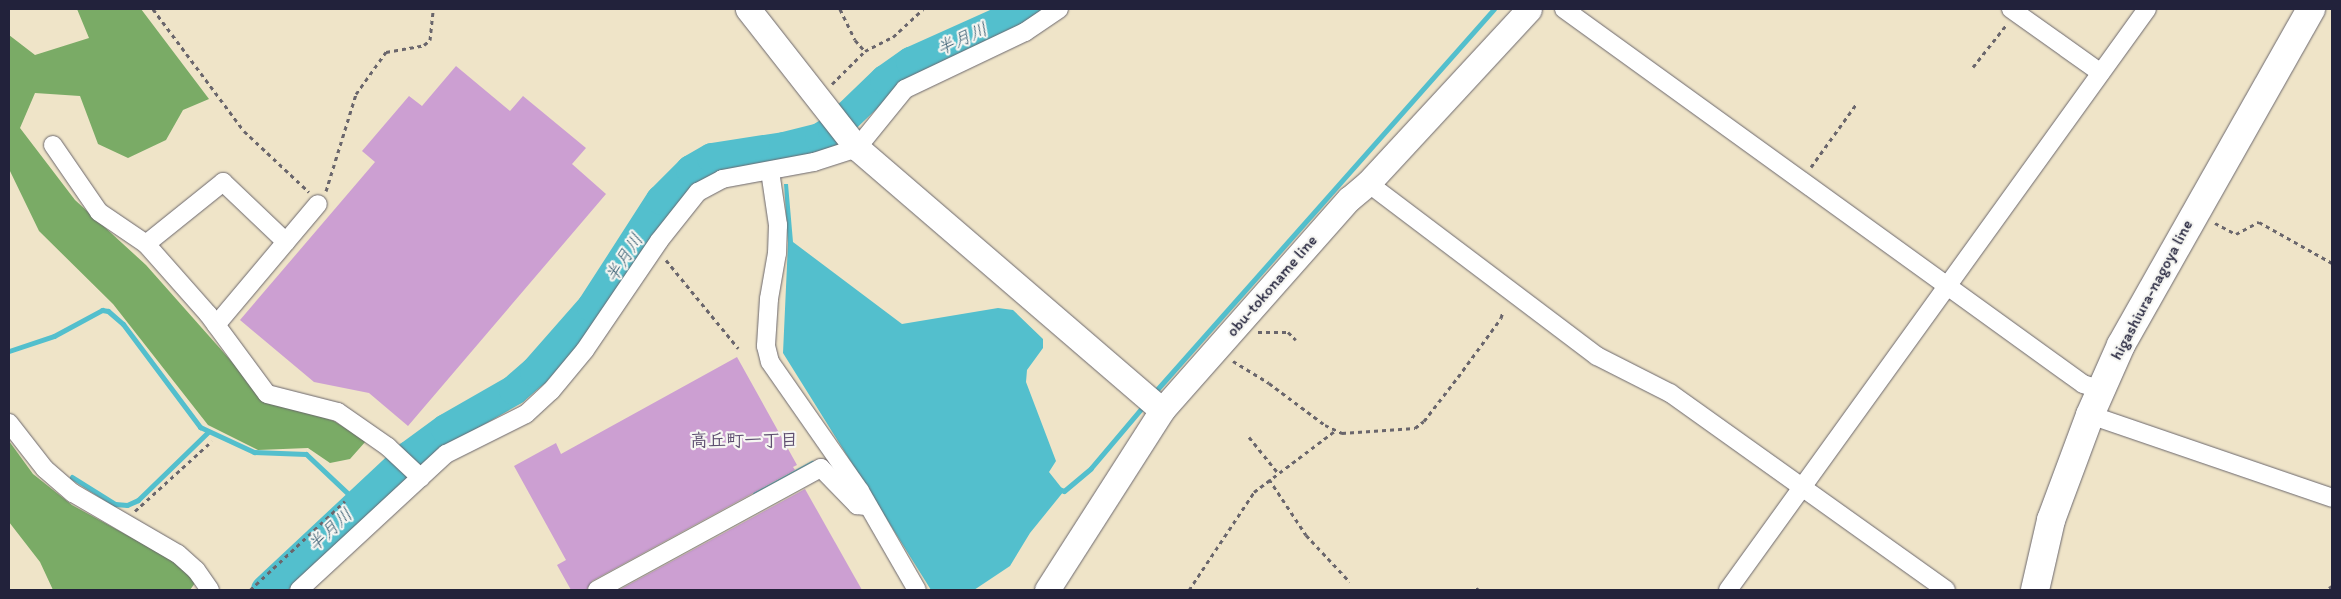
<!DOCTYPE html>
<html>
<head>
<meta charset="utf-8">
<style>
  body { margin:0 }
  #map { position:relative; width:2341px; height:599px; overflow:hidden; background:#efe4c8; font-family:Itim,"Klee One",sans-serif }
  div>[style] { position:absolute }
  .forest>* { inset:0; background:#7aab66 }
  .water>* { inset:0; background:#53bfcd }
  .stream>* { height:5px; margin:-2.5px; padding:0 2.5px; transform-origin:2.5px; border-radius:2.5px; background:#53bfcd }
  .river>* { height:30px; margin:-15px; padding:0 15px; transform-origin:15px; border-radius:15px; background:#53bfcd }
  .building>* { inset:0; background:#cc9fd2 }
  .path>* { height:3px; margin-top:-1.5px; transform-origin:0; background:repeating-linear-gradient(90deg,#6a666c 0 4px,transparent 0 8px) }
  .roads { filter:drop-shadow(0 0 1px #6a666c) drop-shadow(0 0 1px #6a666c) }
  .street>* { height:18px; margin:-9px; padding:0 9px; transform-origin:9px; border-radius:9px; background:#fff }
  .secondary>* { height:25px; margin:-12.5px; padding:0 12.5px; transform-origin:12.5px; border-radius:12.5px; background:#fff }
  .primary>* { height:28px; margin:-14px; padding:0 14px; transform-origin:14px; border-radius:14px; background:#fff }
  span { translate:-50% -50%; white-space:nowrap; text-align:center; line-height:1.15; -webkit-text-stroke:4.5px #f6f6f2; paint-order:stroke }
  .street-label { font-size:16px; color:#22223b }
  .water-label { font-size:18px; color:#33596e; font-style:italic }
  .neighbourhood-label { font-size:18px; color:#5e4e70; font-weight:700 }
  .frame { position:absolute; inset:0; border:10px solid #22223b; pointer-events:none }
</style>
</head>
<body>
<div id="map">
  <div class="forest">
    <div style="clip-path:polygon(77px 9px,141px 9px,209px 99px,183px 110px,166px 140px,128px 158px,98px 144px,80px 96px,35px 93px,20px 128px,75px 200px,146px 265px,264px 398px,334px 421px,366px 441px,350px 459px,330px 463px,308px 448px,258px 450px,208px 425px,113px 304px,39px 231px,9px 169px,9px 35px,35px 55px,89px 38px)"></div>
    <div style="clip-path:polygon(9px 441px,33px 474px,72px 505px,178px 563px,195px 583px,190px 590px,53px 590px,40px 562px,9px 522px)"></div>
  </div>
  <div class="water">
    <div style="clip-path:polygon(784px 184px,788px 184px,793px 242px,902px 324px,998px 308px,1013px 310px,1043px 339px,1043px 348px,1027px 370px,1026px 382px,1056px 461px,1049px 472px,1064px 491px,1030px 533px,1010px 566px,974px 590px,931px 590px,783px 353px,788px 243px)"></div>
  </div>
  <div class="stream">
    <div style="left:9px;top:351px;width:47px;rotate:-18.4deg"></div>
    <div style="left:54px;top:336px;width:55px;rotate:-28.4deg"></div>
    <div style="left:102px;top:310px;width:6px;rotate:9deg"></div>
    <div style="left:108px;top:311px;width:20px;rotate:41deg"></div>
    <div style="left:123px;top:324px;width:129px;rotate:53.2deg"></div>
    <div style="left:200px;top:427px;width:60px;rotate:24.8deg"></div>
    <div style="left:254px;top:452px;width:52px;rotate:2.2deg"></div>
    <div style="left:306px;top:454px;width:73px;rotate:43.3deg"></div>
    <div style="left:1153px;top:394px;width:514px;rotate:-48.47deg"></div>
    <div style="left:72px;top:477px;width:51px;rotate:32.1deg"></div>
    <div style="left:115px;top:504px;width:12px;rotate:5deg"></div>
    <div style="left:127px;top:505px;width:12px;rotate:-24deg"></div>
    <div style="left:138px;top:500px;width:98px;rotate:-44.2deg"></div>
    <div style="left:1059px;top:489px;width:5px;rotate:22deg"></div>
    <div style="left:1064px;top:491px;width:35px;rotate:-40deg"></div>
    <div style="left:1091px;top:468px;width:84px;rotate:-49.8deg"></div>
    <div style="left:755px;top:494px;width:65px;rotate:-28.5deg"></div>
  </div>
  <div class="river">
    <div style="left:266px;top:590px;width:196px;rotate:-43.1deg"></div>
    <div style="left:409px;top:456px;width:46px;rotate:-36.1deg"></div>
    <div style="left:446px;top:429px;width:78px;rotate:-29.8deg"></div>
    <div style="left:514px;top:390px;width:28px;rotate:-41deg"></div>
    <div style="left:535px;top:372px;width:86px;rotate:-48.8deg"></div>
    <div style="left:592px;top:307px;width:127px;rotate:-57.2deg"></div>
    <div style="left:661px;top:200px;width:42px;rotate:-45deg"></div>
    <div style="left:691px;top:170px;width:24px;rotate:-30deg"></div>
    <div style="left:712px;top:158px;width:73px;rotate:-8.7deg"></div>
    <div style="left:784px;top:147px;width:37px;rotate:-14deg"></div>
    <div style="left:820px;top:138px;width:15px;rotate:-32deg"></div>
    <div style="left:833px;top:130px;width:72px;rotate:-43.9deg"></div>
    <div style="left:885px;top:80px;width:32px;rotate:-35deg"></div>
    <div style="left:911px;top:62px;width:129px;rotate:-24.2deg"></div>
  </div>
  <div class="building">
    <div style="clip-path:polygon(456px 66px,510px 111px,523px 96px,586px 148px,572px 164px,606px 194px,408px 426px,369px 393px,314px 382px,240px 320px,375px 162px,362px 151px,409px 96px,422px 106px)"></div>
    <div style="clip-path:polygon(737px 357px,797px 465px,793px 467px,795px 470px,592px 581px,586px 590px,571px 590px,557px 565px,566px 560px,514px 466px,556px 443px,561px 454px)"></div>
    <div style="clip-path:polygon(805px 489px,862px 590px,619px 590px)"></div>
  </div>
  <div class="path">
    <div style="left:153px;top:9px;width:152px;rotate:53.3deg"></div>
    <div style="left:244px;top:131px;width:89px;rotate:43.2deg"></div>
    <div style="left:840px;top:9px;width:34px;rotate:64deg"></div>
    <div style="left:855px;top:40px;width:15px;rotate:48deg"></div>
    <div style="left:1973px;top:67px;width:55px;rotate:-51.7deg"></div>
    <div style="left:832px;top:84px;width:47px;rotate:-45deg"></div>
    <div style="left:865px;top:51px;width:31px;rotate:-27deg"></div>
    <div style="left:893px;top:37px;width:41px;rotate:-43deg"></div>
    <div style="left:1811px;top:167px;width:79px;rotate:-54.3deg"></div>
    <div style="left:326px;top:191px;width:102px;rotate:-72.8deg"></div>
    <div style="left:356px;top:94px;width:52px;rotate:-54.5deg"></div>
    <div style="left:386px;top:52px;width:39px;rotate:-10deg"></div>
    <div style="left:424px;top:45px;width:8px;rotate:-40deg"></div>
    <div style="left:430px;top:40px;width:31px;rotate:-84deg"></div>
    <div style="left:2215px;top:223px;width:24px;rotate:28deg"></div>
    <div style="left:2236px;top:234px;width:26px;rotate:-28deg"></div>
    <div style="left:2259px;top:222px;width:84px;rotate:29.3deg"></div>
    <div style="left:666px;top:260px;width:114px;rotate:50.7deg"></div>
    <div style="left:1258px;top:332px;width:30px"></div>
    <div style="left:1288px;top:332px;width:11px;rotate:45deg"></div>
    <div style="left:1233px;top:361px;width:42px;rotate:31.4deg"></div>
    <div style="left:1269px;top:383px;width:70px;rotate:36.9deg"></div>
    <div style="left:1325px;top:425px;width:19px;rotate:25deg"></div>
    <div style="left:1342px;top:433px;width:73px;rotate:-3.9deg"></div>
    <div style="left:1415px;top:428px;width:11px;rotate:-38deg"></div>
    <div style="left:1424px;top:421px;width:56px;rotate:-52.3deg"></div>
    <div style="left:1458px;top:377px;width:73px;rotate:-53.9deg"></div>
    <div style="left:1501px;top:318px;width:7px;rotate:-74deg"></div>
    <div style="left:1249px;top:437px;width:46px;rotate:51.1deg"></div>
    <div style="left:1269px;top:479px;width:67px;rotate:56.5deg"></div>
    <div style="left:1306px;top:535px;width:64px;rotate:46.9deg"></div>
    <div style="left:135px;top:511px;width:104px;rotate:-42.3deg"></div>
    <div style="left:1476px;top:588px;width:4px;rotate:34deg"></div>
    <div style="left:2329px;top:588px;width:4px;rotate:-34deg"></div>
    <div style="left:250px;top:590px;width:130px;rotate:-43.1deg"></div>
    <div style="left:1189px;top:590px;width:118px;rotate:-56.4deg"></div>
    <div style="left:1254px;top:492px;width:103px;rotate:-37.1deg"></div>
  </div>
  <div class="roads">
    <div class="street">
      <div style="left:1564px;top:9px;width:640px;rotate:35.85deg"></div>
      <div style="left:2083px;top:384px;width:19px;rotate:18deg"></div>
      <div style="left:2011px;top:9px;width:110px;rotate:35.4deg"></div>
      <div style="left:53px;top:145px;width:81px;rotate:55.5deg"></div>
      <div style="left:99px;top:212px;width:57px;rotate:34.2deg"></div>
      <div style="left:146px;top:244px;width:94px;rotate:48.5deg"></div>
      <div style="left:208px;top:314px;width:99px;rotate:53.6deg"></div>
      <div style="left:267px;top:394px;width:73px;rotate:14.2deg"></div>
      <div style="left:338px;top:412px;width:61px;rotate:35deg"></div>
      <div style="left:388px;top:447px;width:45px;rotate:43.2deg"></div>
      <div style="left:770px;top:171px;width:55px;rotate:81.6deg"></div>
      <div style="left:778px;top:225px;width:28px;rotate:92deg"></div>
      <div style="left:777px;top:253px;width:47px;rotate:99.9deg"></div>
      <div style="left:769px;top:299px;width:47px;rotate:93.7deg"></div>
      <div style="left:766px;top:346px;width:16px;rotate:76deg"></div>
      <div style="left:770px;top:362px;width:157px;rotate:55.1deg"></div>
      <div style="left:860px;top:491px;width:114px;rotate:60.1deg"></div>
      <div style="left:1368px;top:183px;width:287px;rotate:37.1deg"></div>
      <div style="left:1597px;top:356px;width:82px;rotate:26.9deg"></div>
      <div style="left:1670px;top:393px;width:339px;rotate:35.5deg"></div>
      <div style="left:146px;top:244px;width:99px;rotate:-38.8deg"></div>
      <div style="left:223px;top:182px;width:87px;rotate:43.6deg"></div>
      <div style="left:216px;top:325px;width:158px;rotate:-49.9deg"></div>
      <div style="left:2090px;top:415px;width:256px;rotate:18.9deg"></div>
      <div style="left:9px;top:423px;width:58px;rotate:52deg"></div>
      <div style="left:45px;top:469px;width:37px;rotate:41deg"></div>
      <div style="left:73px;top:493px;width:121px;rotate:30.2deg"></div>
      <div style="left:178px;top:554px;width:24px;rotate:42deg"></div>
      <div style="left:196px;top:570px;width:24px;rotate:55deg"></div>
      <div style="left:299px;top:590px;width:200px;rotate:-42.8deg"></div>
      <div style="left:446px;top:454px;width:89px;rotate:-26.6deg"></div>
      <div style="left:526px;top:414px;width:34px;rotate:-43deg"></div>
      <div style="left:551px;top:391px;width:53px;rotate:-50.3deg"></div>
      <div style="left:585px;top:350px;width:132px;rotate:-55.8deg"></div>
      <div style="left:659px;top:241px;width:63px;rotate:-51.5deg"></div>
      <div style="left:698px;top:192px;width:27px;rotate:-28deg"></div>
      <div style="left:722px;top:179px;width:94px;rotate:-10.5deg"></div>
      <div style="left:814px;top:162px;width:45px;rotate:-18deg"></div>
      <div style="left:857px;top:148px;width:76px;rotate:-50.9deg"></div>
      <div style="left:905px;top:89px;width:133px;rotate:-25.4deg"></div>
      <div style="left:1025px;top:32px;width:41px;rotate:-34.1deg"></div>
      <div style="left:597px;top:590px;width:255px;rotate:-28.6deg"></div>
      <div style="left:821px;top:468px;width:52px;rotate:45.8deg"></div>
      <div style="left:857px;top:505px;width:9px;rotate:6deg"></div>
      <div style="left:1728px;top:590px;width:716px;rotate:-54.2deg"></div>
    </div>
    <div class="secondary">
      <div style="left:748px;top:9px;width:177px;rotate:51.9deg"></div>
      <div style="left:857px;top:148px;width:402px;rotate:40.7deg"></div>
      <div style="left:1047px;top:590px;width:214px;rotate:-57.4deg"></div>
      <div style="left:1162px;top:410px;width:282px;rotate:-48.5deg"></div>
      <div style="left:1349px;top:199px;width:25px;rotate:-40deg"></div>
      <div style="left:1368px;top:183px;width:237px;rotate:-47.2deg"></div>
    </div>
    <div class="primary">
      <div style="left:2035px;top:590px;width:72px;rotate:-77.1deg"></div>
      <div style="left:2051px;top:520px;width:112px;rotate:-69.6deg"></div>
      <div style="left:2090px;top:415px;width:77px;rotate:-66.1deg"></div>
      <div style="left:2121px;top:345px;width:386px;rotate:-60.5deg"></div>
    </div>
  </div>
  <div class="street-label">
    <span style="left:1272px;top:286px;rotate:-49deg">obu-tokoname line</span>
    <span style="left:2152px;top:290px;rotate:-62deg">higashiura-nagoya line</span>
  </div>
  <div class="water-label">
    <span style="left:962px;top:39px;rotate:-24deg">半月川</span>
    <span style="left:624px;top:258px;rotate:-57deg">半月川</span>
    <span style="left:330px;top:530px;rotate:-43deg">半月川</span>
  </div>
  <div class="neighbourhood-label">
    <span style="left:744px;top:440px">高丘町一丁目</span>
  </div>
  <div class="frame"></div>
</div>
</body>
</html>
